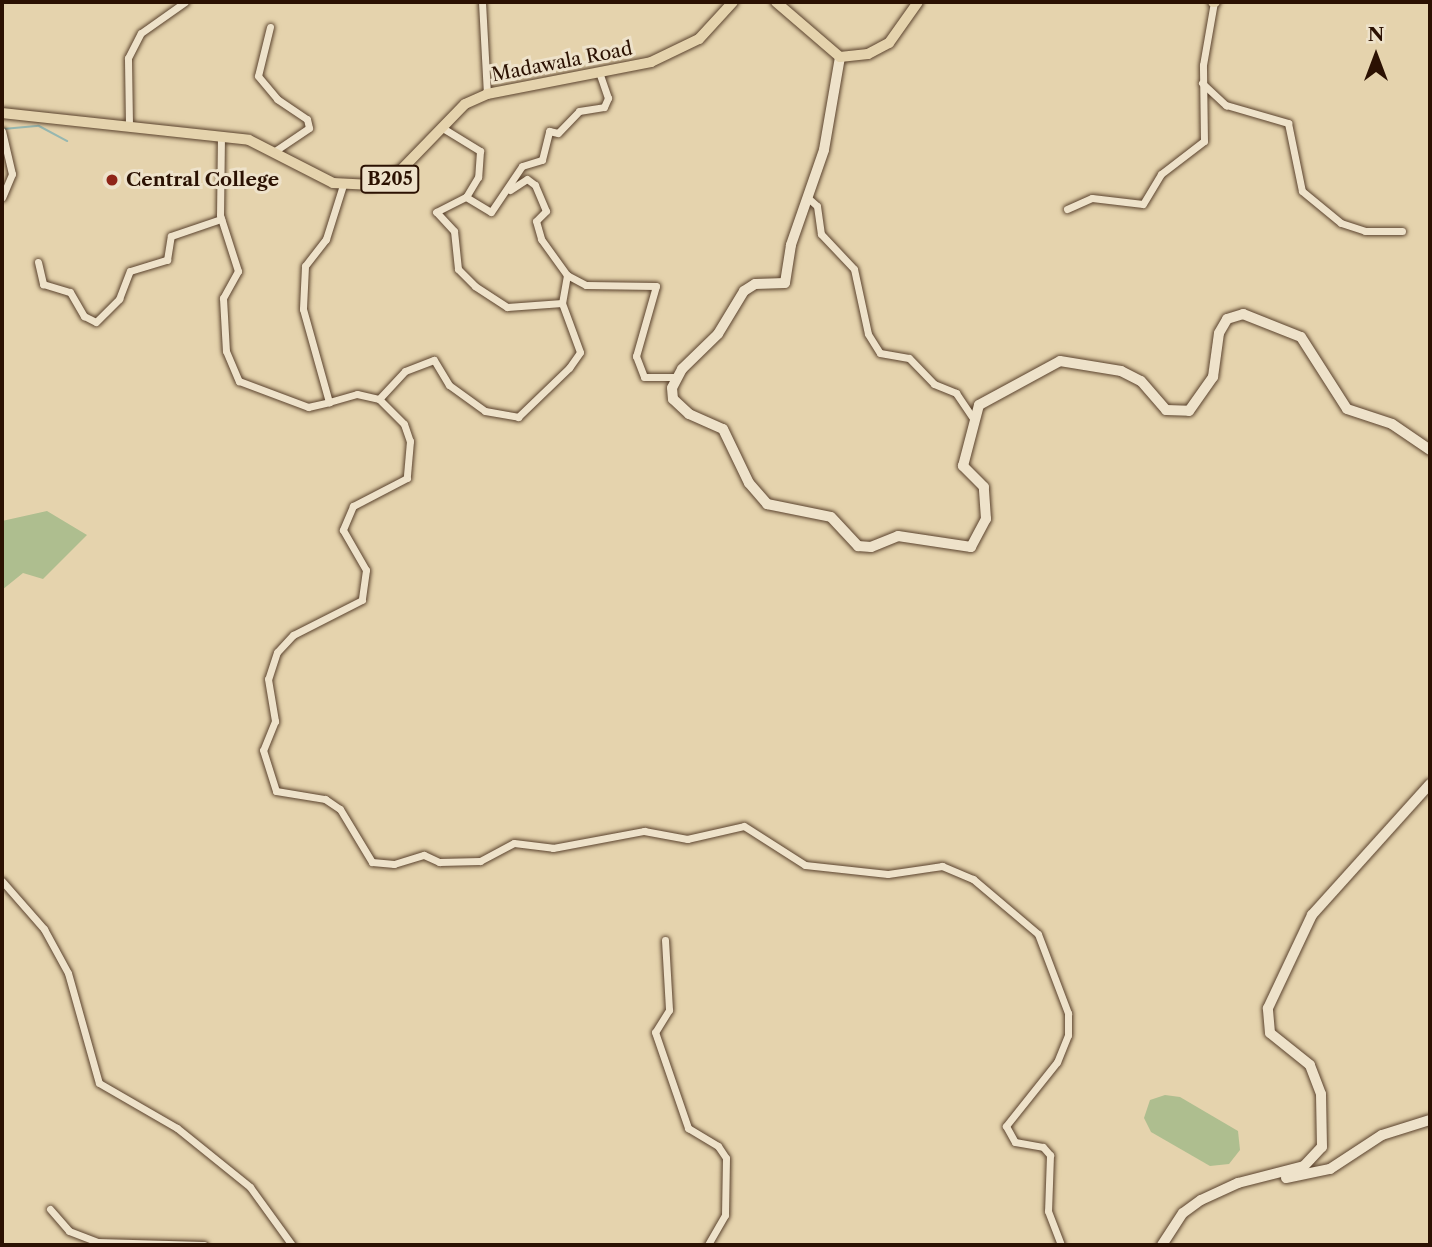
<!DOCTYPE html>
<html>
<head>
<meta charset="utf-8">
<style>
  body { margin:0 }
  #map { position:relative; width:1432px; height:1247px; overflow:hidden; background:#e5d3ad; font-family:"Libre Caslon Text",serif }
  div>[style] { position:absolute }
  .green>* { inset:0; background:#aebe8f }
  .stream>* { height:2px; margin:-1px; padding:0 1px; transform-origin:1px; border-radius:1px; background:#96b7b0 }
  .roads { filter:drop-shadow(0 0 2px #5a422d) drop-shadow(0 0 2px #5a422d) }
  .street>* { height:7px; margin:-3.5px; padding:0 3.5px; transform-origin:3.5px; border-radius:3.5px; background:#eee2ca }
  .secondary>* { height:10px; margin:-5px; padding:0 5px; transform-origin:5px; border-radius:5px; background:#eee2ca }
  .primary>* { height:10px; margin:-5px; padding:0 5px; transform-origin:5px; border-radius:5px; background:#e5d3ad }
  .dots>* { width:19px; height:19px; translate:-50% -50%; box-sizing:border-box; border:4px solid #eee2ca; border-radius:50% }
  span { translate:-50% -50%; white-space:nowrap; text-align:center; line-height:1.15; -webkit-text-stroke:6px #eee2ca; paint-order:stroke }
  .shield-label span { padding:2px 5px; background:#eee2ca; border:2px solid; border-radius:5px; -webkit-text-stroke-width:0 }
  .shield-label { font-size:18px; color:#2b1102; font-weight:700 }
  .street-label { font-size:19px; color:#2b1102 }
  .poi-label { font-size:19px; color:#2b1102; font-weight:700 }
  .left { translate:0 -50%; text-align:left }
  .frame { position:absolute; inset:0; border:4px solid #2b1102; pointer-events:none }
  .north { position:absolute; left:1341px; top:21px; width:70px; height:70px; -webkit-text-stroke:5px #eee2ca; paint-order:stroke; rotate:0deg; font-size:19px; font-weight:700; line-height:28px; text-align:center; color:#2b1102 }
  .north::after { content:''; display:block; margin:auto; width:24px; height:32px; background:#2b1102; clip-path:polygon(50% 0,100% 100%,50% 72%,0 100%) }
</style>
</head>
<body>
<div id="map">
  <div class="green">
    <div style="clip-path:polygon(47px 511px,87px 535px,43px 579px,23px 573px,2px 590px,2px 521px)"></div>
    <div style="clip-path:polygon(1165px 1095px,1180px 1097px,1238px 1131px,1240px 1150px,1229px 1164px,1210px 1166px,1151px 1132px,1144px 1118px,1150px 1100px)"></div>
  </div>
  <div class="stream">
    <div style="left:3px;top:129px;width:36px;rotate:-5deg"></div>
    <div style="left:39px;top:126px;width:32px;rotate:28deg"></div>
  </div>
  <div class="roads">
    <div class="street">
      <div style="left:482px;top:2px;width:92px;rotate:86.9deg"></div>
      <div style="left:270px;top:27px;width:50px;rotate:103.8deg"></div>
      <div style="left:258px;top:76px;width:30px;rotate:50deg"></div>
      <div style="left:277px;top:99px;width:36px;rotate:34deg"></div>
      <div style="left:307px;top:119px;width:9px;rotate:77deg"></div>
      <div style="left:309px;top:128px;width:40px;rotate:146deg"></div>
      <div style="left:1202px;top:83px;width:33px;rotate:43deg"></div>
      <div style="left:1226px;top:105px;width:65px;rotate:16.2deg"></div>
      <div style="left:1288px;top:123px;width:69px;rotate:78.4deg"></div>
      <div style="left:1302px;top:191px;width:50px;rotate:39.4deg"></div>
      <div style="left:1341px;top:223px;width:25px;rotate:18deg"></div>
      <div style="left:1365px;top:231px;width:37px"></div>
      <div style="left:129px;top:124px;width:66px;rotate:-90.9deg"></div>
      <div style="left:128px;top:58px;width:28px;rotate:-63deg"></div>
      <div style="left:141px;top:33px;width:54px;rotate:-35.2deg"></div>
      <div style="left:441px;top:127px;width:46px;rotate:31.6deg"></div>
      <div style="left:480px;top:151px;width:26px;rotate:94deg"></div>
      <div style="left:478px;top:177px;width:23px;rotate:121deg"></div>
      <div style="left:2px;top:131px;width:44px;rotate:76.9deg"></div>
      <div style="left:12px;top:174px;width:25px;rotate:113deg"></div>
      <div style="left:221px;top:135px;width:80px;rotate:90.7deg"></div>
      <div style="left:220px;top:215px;width:59px;rotate:72.2deg"></div>
      <div style="left:238px;top:271px;width:31px;rotate:119deg"></div>
      <div style="left:223px;top:298px;width:53px;rotate:86.8deg"></div>
      <div style="left:226px;top:351px;width:33px;rotate:67deg"></div>
      <div style="left:239px;top:381px;width:74px;rotate:20.6deg"></div>
      <div style="left:308px;top:407px;width:22px;rotate:-13deg"></div>
      <div style="left:343px;top:185px;width:57px;rotate:107.5deg"></div>
      <div style="left:326px;top:239px;width:34px;rotate:128deg"></div>
      <div style="left:305px;top:266px;width:43px;rotate:92.7deg"></div>
      <div style="left:303px;top:309px;width:97px;rotate:74.4deg"></div>
      <div style="left:329px;top:402px;width:29px;rotate:-16deg"></div>
      <div style="left:357px;top:394px;width:23px;rotate:13deg"></div>
      <div style="left:379px;top:399px;width:35px;rotate:45deg"></div>
      <div style="left:404px;top:424px;width:18px;rotate:71deg"></div>
      <div style="left:410px;top:441px;width:37px;rotate:95deg"></div>
      <div style="left:407px;top:478px;width:61px;rotate:152.6deg"></div>
      <div style="left:353px;top:506px;width:26px;rotate:113deg"></div>
      <div style="left:343px;top:530px;width:46px;rotate:60.1deg"></div>
      <div style="left:366px;top:570px;width:30px;rotate:98deg"></div>
      <div style="left:362px;top:600px;width:77px;rotate:153.1deg"></div>
      <div style="left:293px;top:635px;width:23px;rotate:133deg"></div>
      <div style="left:277px;top:652px;width:28px;rotate:108deg"></div>
      <div style="left:268px;top:679px;width:43px;rotate:80.5deg"></div>
      <div style="left:275px;top:721px;width:31px;rotate:112deg"></div>
      <div style="left:263px;top:750px;width:43px;rotate:72.4deg"></div>
      <div style="left:276px;top:791px;width:50px;rotate:9.3deg"></div>
      <div style="left:325px;top:799px;width:18px;rotate:34deg"></div>
      <div style="left:340px;top:809px;width:62px;rotate:58.9deg"></div>
      <div style="left:372px;top:862px;width:22px;rotate:5deg"></div>
      <div style="left:394px;top:864px;width:31px;rotate:-17deg"></div>
      <div style="left:424px;top:855px;width:17px;rotate:25deg"></div>
      <div style="left:439px;top:862px;width:41px;rotate:-1.4deg"></div>
      <div style="left:480px;top:861px;width:38px;rotate:-28deg"></div>
      <div style="left:514px;top:843px;width:39px;rotate:7deg"></div>
      <div style="left:553px;top:848px;width:93px;rotate:-10.6deg"></div>
      <div style="left:644px;top:831px;width:44px;rotate:10.5deg"></div>
      <div style="left:687px;top:839px;width:58px;rotate:-12.8deg"></div>
      <div style="left:744px;top:826px;width:72px;rotate:32.6deg"></div>
      <div style="left:805px;top:865px;width:83px;rotate:6.2deg"></div>
      <div style="left:888px;top:874px;width:55px;rotate:-8.4deg"></div>
      <div style="left:942px;top:866px;width:34px;rotate:23deg"></div>
      <div style="left:973px;top:879px;width:85px;rotate:40.2deg"></div>
      <div style="left:1038px;top:934px;width:85px;rotate:69.2deg"></div>
      <div style="left:1068px;top:1013px;width:22px;rotate:90deg"></div>
      <div style="left:1068px;top:1035px;width:29px;rotate:112deg"></div>
      <div style="left:1057px;top:1062px;width:82px;rotate:128.6deg"></div>
      <div style="left:1006px;top:1126px;width:18px;rotate:61deg"></div>
      <div style="left:1015px;top:1142px;width:28px;rotate:10deg"></div>
      <div style="left:1043px;top:1147px;width:11px;rotate:49deg"></div>
      <div style="left:1050px;top:1155px;width:56px;rotate:92deg"></div>
      <div style="left:1048px;top:1211px;width:36px;rotate:69deg"></div>
      <div style="left:510px;top:190px;width:20px;rotate:-33deg"></div>
      <div style="left:527px;top:179px;width:10px;rotate:37deg"></div>
      <div style="left:535px;top:185px;width:28px;rotate:67deg"></div>
      <div style="left:546px;top:211px;width:14px;rotate:135deg"></div>
      <div style="left:536px;top:221px;width:19px;rotate:74deg"></div>
      <div style="left:541px;top:239px;width:44px;rotate:54.2deg"></div>
      <div style="left:567px;top:275px;width:28px;rotate:100deg"></div>
      <div style="left:807px;top:197px;width:13px;rotate:42deg"></div>
      <div style="left:817px;top:206px;width:28px;rotate:82deg"></div>
      <div style="left:821px;top:234px;width:48px;rotate:46.7deg"></div>
      <div style="left:854px;top:269px;width:66px;rotate:77.8deg"></div>
      <div style="left:868px;top:334px;width:22px;rotate:58deg"></div>
      <div style="left:880px;top:353px;width:29px;rotate:10deg"></div>
      <div style="left:909px;top:358px;width:36px;rotate:46deg"></div>
      <div style="left:934px;top:384px;width:24px;rotate:22deg"></div>
      <div style="left:956px;top:393px;width:32px;rotate:56deg"></div>
      <div style="left:1067px;top:209px;width:27px;rotate:-24deg"></div>
      <div style="left:1092px;top:198px;width:51px;rotate:6.7deg"></div>
      <div style="left:1143px;top:204px;width:35px;rotate:-59deg"></div>
      <div style="left:1161px;top:174px;width:54px;rotate:-37.5deg"></div>
      <div style="left:1204px;top:141px;width:76px;rotate:-90.8deg"></div>
      <div style="left:1203px;top:65px;width:64px;rotate:-80.1deg"></div>
      <div style="left:38px;top:262px;width:23px;rotate:77deg"></div>
      <div style="left:43px;top:284px;width:28px;rotate:17deg"></div>
      <div style="left:70px;top:292px;width:28px;rotate:60deg"></div>
      <div style="left:84px;top:316px;width:13px;rotate:27deg"></div>
      <div style="left:96px;top:322px;width:33px;rotate:-45deg"></div>
      <div style="left:119px;top:299px;width:30px;rotate:-69deg"></div>
      <div style="left:130px;top:271px;width:39px;rotate:-17deg"></div>
      <div style="left:167px;top:260px;width:24px;rotate:-81deg"></div>
      <div style="left:171px;top:236px;width:53px;rotate:-18.8deg"></div>
      <div style="left:567px;top:275px;width:21px;rotate:28deg"></div>
      <div style="left:586px;top:285px;width:70px;rotate:0.8deg"></div>
      <div style="left:656px;top:286px;width:73px;rotate:105.9deg"></div>
      <div style="left:636px;top:356px;width:22px;rotate:69deg"></div>
      <div style="left:644px;top:377px;width:32px"></div>
      <div style="left:379px;top:399px;width:38px;rotate:-47deg"></div>
      <div style="left:405px;top:371px;width:31px;rotate:-21deg"></div>
      <div style="left:434px;top:360px;width:29px;rotate:59deg"></div>
      <div style="left:449px;top:385px;width:44px;rotate:35.8deg"></div>
      <div style="left:485px;top:411px;width:34px;rotate:10deg"></div>
      <div style="left:518px;top:417px;width:71px;rotate:-43.9deg"></div>
      <div style="left:569px;top:368px;width:19px;rotate:-55deg"></div>
      <div style="left:580px;top:352px;width:52px;rotate:-110.2deg"></div>
      <div style="left:562px;top:303px;width:55px;rotate:175.8deg"></div>
      <div style="left:507px;top:307px;width:38px;rotate:-147deg"></div>
      <div style="left:475px;top:286px;width:24px;rotate:-135deg"></div>
      <div style="left:458px;top:269px;width:38px;rotate:-96deg"></div>
      <div style="left:454px;top:231px;width:26px;rotate:-133deg"></div>
      <div style="left:436px;top:212px;width:34px;rotate:-27deg"></div>
      <div style="left:466px;top:197px;width:29px;rotate:31deg"></div>
      <div style="left:491px;top:212px;width:55px;rotate:-56deg"></div>
      <div style="left:522px;top:166px;width:21px;rotate:-17deg"></div>
      <div style="left:542px;top:160px;width:30px;rotate:-76deg"></div>
      <div style="left:549px;top:131px;width:9px;rotate:13deg"></div>
      <div style="left:558px;top:133px;width:30px;rotate:-46deg"></div>
      <div style="left:579px;top:111px;width:25px;rotate:-9deg"></div>
      <div style="left:604px;top:107px;width:10px;rotate:-66deg"></div>
      <div style="left:608px;top:98px;width:24px;rotate:-109deg"></div>
      <div style="left:2px;top:881px;width:64px;rotate:48.8deg"></div>
      <div style="left:44px;top:929px;width:50px;rotate:61.4deg"></div>
      <div style="left:68px;top:973px;width:114px;rotate:74.3deg"></div>
      <div style="left:99px;top:1083px;width:90px;rotate:30deg"></div>
      <div style="left:177px;top:1128px;width:94px;rotate:38.9deg"></div>
      <div style="left:250px;top:1187px;width:72px;rotate:54.1deg"></div>
      <div style="left:665px;top:940px;width:70px;rotate:86.7deg"></div>
      <div style="left:669px;top:1010px;width:26px;rotate:122deg"></div>
      <div style="left:655px;top:1032px;width:102px;rotate:71deg"></div>
      <div style="left:688px;top:1128px;width:35px;rotate:31deg"></div>
      <div style="left:718px;top:1146px;width:14px;rotate:56deg"></div>
      <div style="left:726px;top:1158px;width:57px;rotate:91deg"></div>
      <div style="left:725px;top:1215px;width:34px;rotate:120deg"></div>
      <div style="left:50px;top:1209px;width:29px;rotate:49deg"></div>
      <div style="left:69px;top:1231px;width:30px;rotate:21deg"></div>
      <div style="left:97px;top:1242px;width:107px;rotate:1.6deg"></div>
    </div>
    <div class="secondary">
      <div style="left:840px;top:57px;width:94px;rotate:99.8deg"></div>
      <div style="left:824px;top:150px;width:101px;rotate:109.2deg"></div>
      <div style="left:791px;top:245px;width:38px;rotate:99deg"></div>
      <div style="left:785px;top:283px;width:30px;rotate:178deg"></div>
      <div style="left:755px;top:284px;width:13px;rotate:148deg"></div>
      <div style="left:744px;top:291px;width:50px;rotate:121.2deg"></div>
      <div style="left:718px;top:334px;width:50px;rotate:135.8deg"></div>
      <div style="left:682px;top:369px;width:21px;rotate:118deg"></div>
      <div style="left:672px;top:388px;width:11px;rotate:85deg"></div>
      <div style="left:673px;top:399px;width:22px;rotate:43deg"></div>
      <div style="left:689px;top:414px;width:37px;rotate:24deg"></div>
      <div style="left:723px;top:429px;width:60px;rotate:64.3deg"></div>
      <div style="left:749px;top:483px;width:28px;rotate:49deg"></div>
      <div style="left:767px;top:504px;width:65px;rotate:11.5deg"></div>
      <div style="left:831px;top:517px;width:40px;rotate:47deg"></div>
      <div style="left:858px;top:546px;width:13px;rotate:4deg"></div>
      <div style="left:871px;top:547px;width:29px;rotate:-22deg"></div>
      <div style="left:898px;top:536px;width:74px;rotate:8.6deg"></div>
      <div style="left:971px;top:547px;width:32px;rotate:-62deg"></div>
      <div style="left:986px;top:519px;width:32px;rotate:-94deg"></div>
      <div style="left:984px;top:487px;width:30px;rotate:-135deg"></div>
      <div style="left:963px;top:466px;width:63px;rotate:-75.3deg"></div>
      <div style="left:979px;top:405px;width:92px;rotate:-28.5deg"></div>
      <div style="left:1060px;top:361px;width:62px;rotate:9.3deg"></div>
      <div style="left:1121px;top:371px;width:22px;rotate:27deg"></div>
      <div style="left:1141px;top:381px;width:38px;rotate:49deg"></div>
      <div style="left:1166px;top:410px;width:23px;rotate:2deg"></div>
      <div style="left:1189px;top:411px;width:42px;rotate:-54.8deg"></div>
      <div style="left:1213px;top:377px;width:44px;rotate:-82.2deg"></div>
      <div style="left:1219px;top:333px;width:16px;rotate:-60deg"></div>
      <div style="left:1227px;top:319px;width:17px;rotate:-17deg"></div>
      <div style="left:1243px;top:314px;width:62px;rotate:21.6deg"></div>
      <div style="left:1301px;top:337px;width:85px;rotate:57.4deg"></div>
      <div style="left:1347px;top:409px;width:47px;rotate:18.4deg"></div>
      <div style="left:1392px;top:424px;width:46px;rotate:34.4deg"></div>
      <div style="left:1286px;top:1178px;width:45px;rotate:-11.6deg"></div>
      <div style="left:1330px;top:1169px;width:62px;rotate:-33.2deg"></div>
      <div style="left:1382px;top:1135px;width:50px;rotate:-17.4deg"></div>
      <div style="left:1162px;top:1245px;width:38px;rotate:-57deg"></div>
      <div style="left:1183px;top:1213px;width:22px;rotate:-36deg"></div>
      <div style="left:1201px;top:1200px;width:41px;rotate:-24.7deg"></div>
      <div style="left:1238px;top:1183px;width:68px;rotate:-14.4deg"></div>
      <div style="left:1304px;top:1166px;width:26px;rotate:-47deg"></div>
      <div style="left:1322px;top:1147px;width:53px;rotate:-91.1deg"></div>
      <div style="left:1321px;top:1094px;width:31px;rotate:-111deg"></div>
      <div style="left:1310px;top:1065px;width:51px;rotate:-141.3deg"></div>
      <div style="left:1270px;top:1033px;width:25px;rotate:-95deg"></div>
      <div style="left:1268px;top:1008px;width:103px;rotate:-64.7deg"></div>
      <div style="left:1312px;top:915px;width:176px;rotate:-48deg"></div>
    </div>
    <div class="primary">
      <div style="left:776px;top:2px;width:84px;rotate:40.7deg"></div>
      <div style="left:840px;top:57px;width:28px;rotate:-6deg"></div>
      <div style="left:868px;top:54px;width:24px;rotate:-28deg"></div>
      <div style="left:889px;top:43px;width:50px;rotate:-54.7deg"></div>
      <div style="left:1213px;top:2px;width:2px"></div>
      <div style="left:2px;top:113px;width:248px;rotate:6.2deg"></div>
      <div style="left:249px;top:140px;width:94px;rotate:27.1deg"></div>
      <div style="left:333px;top:183px;width:39px;rotate:3deg"></div>
      <div style="left:372px;top:185px;width:31px;rotate:-27deg"></div>
      <div style="left:400px;top:171px;width:93px;rotate:-45.9deg"></div>
      <div style="left:465px;top:104px;width:24px;rotate:-24deg"></div>
      <div style="left:487px;top:94px;width:167px;rotate:-11deg"></div>
      <div style="left:651px;top:62px;width:53px;rotate:-25.6deg"></div>
      <div style="left:699px;top:39px;width:50px;rotate:-47.4deg"></div>
    </div>
  </div>
  <div class="dots">
    <div style="left:112px;top:180px;background:#8f2418"></div>
  </div>
  <div class="shield-label">
    <span style="left:390px;top:179px">B205</span>
  </div>
  <div class="street-label">
    <span style="left:562px;top:62px;rotate:-11deg">Madawala Road</span>
  </div>
  <div class="poi-label">
    <span class="left" style="left:126px;top:180px">Central College</span>
  </div>
  <div class="frame"></div>
  <div class="north">N</div>
</div>
</body>
</html>
